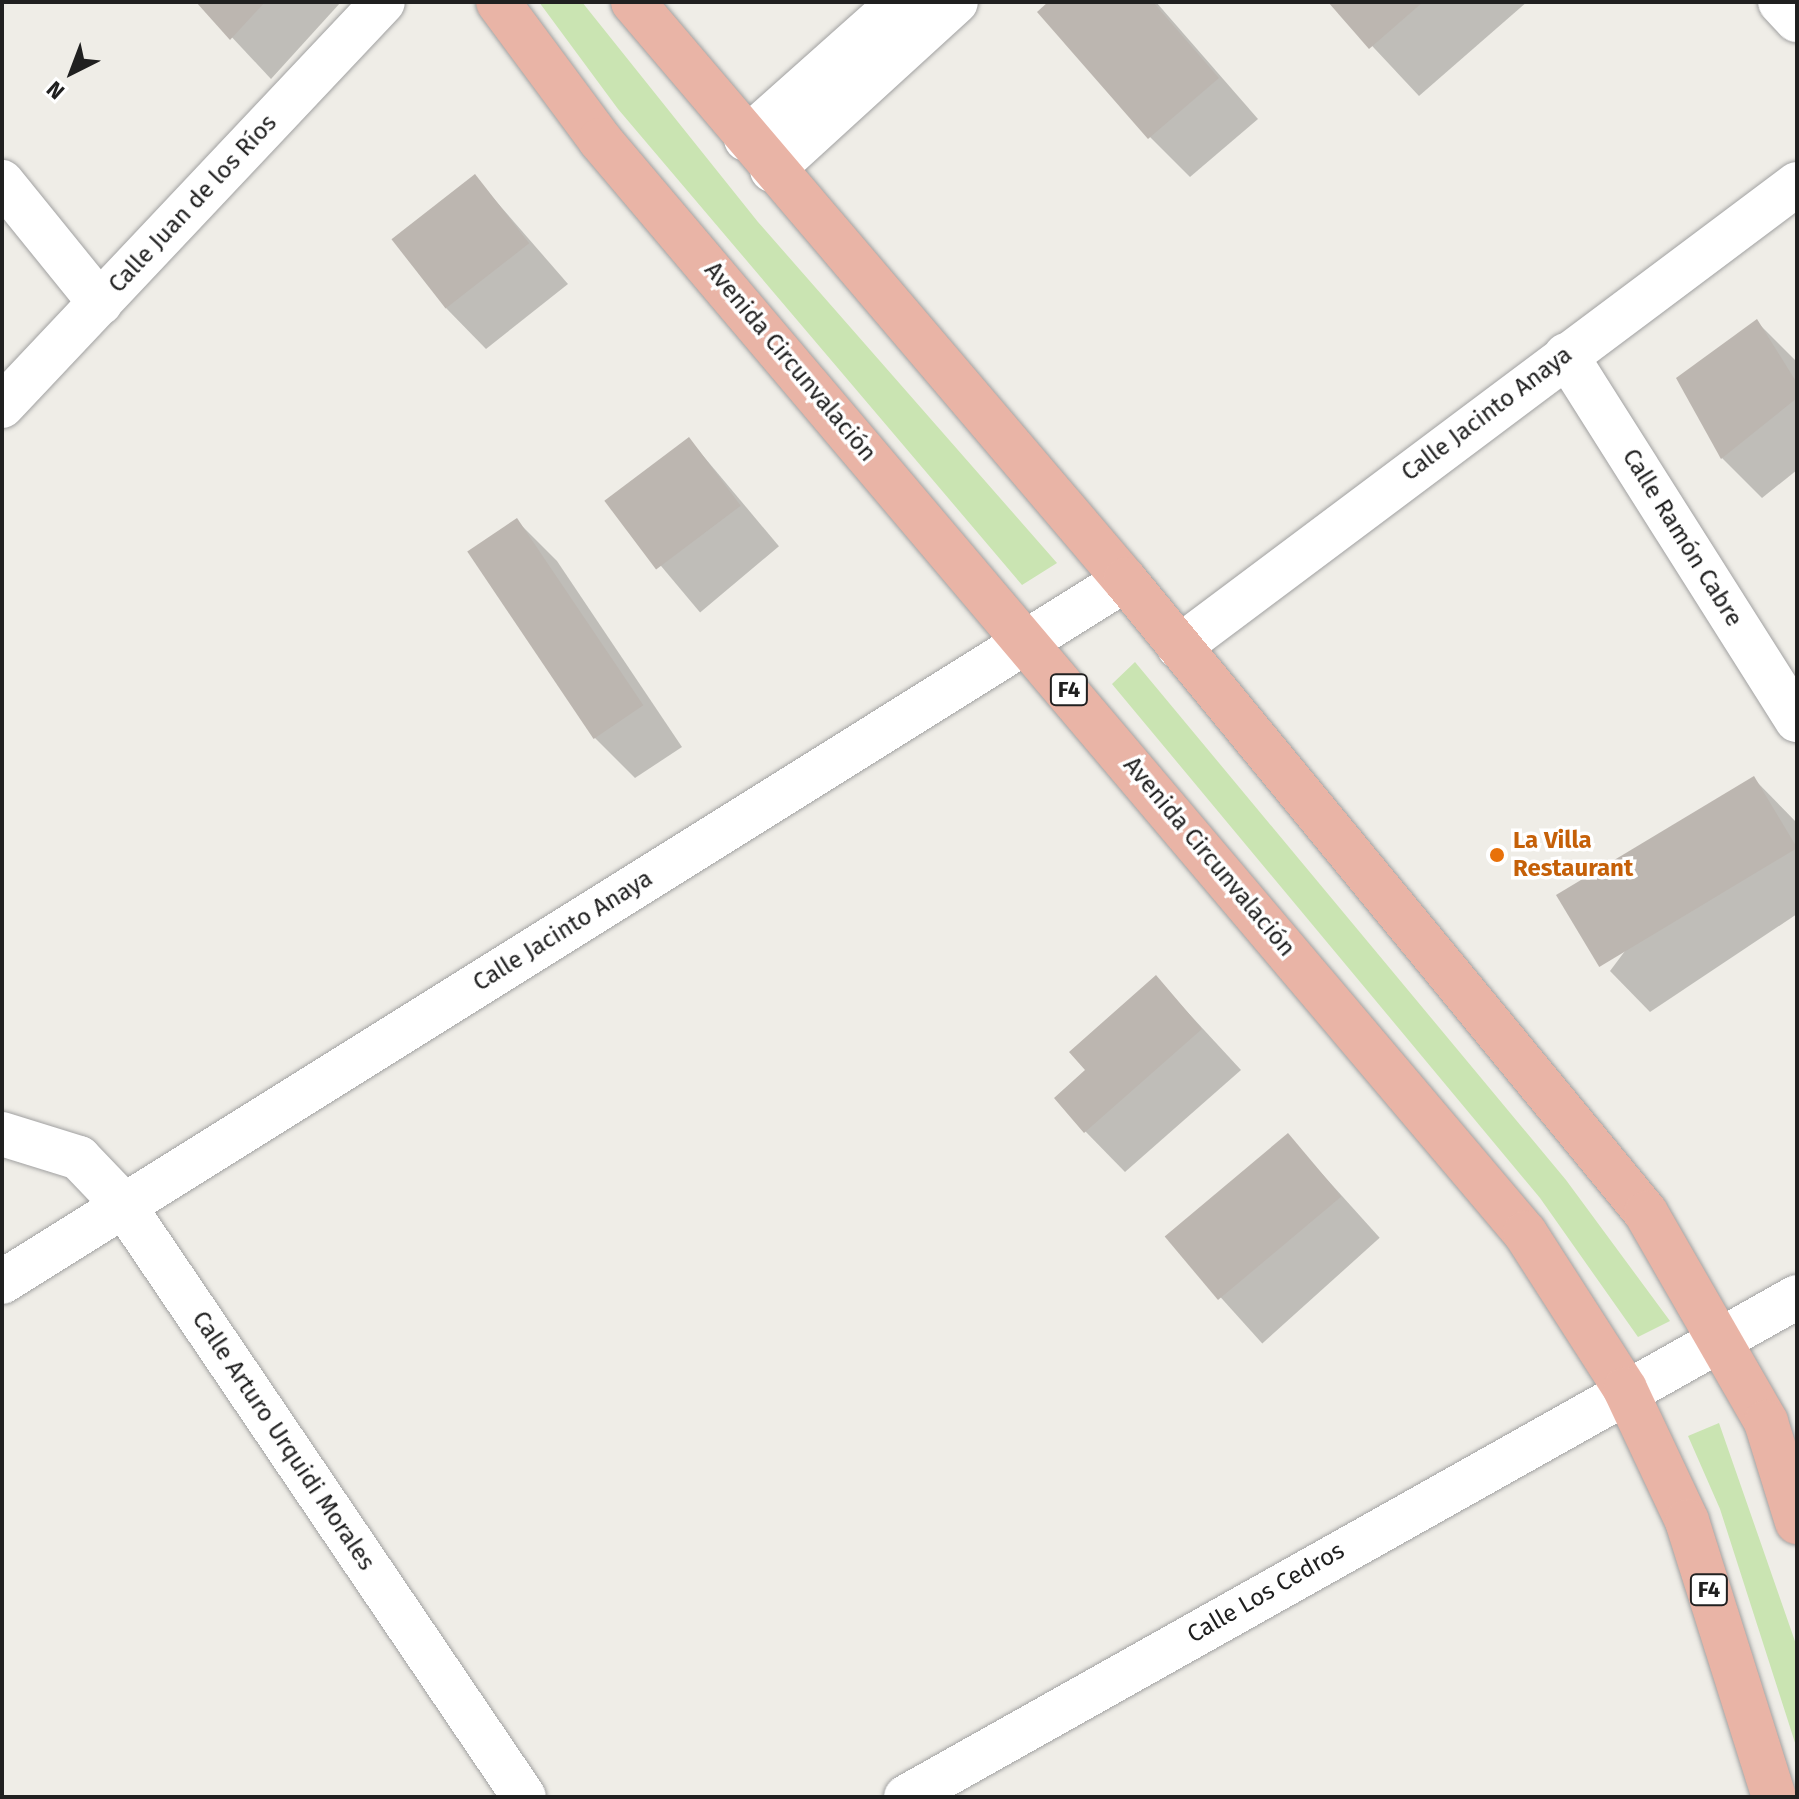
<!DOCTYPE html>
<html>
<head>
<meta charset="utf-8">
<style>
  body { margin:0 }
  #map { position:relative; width:1799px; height:1799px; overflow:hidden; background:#efede7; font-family:"Fira Sans",sans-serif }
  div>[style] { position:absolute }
  .grass>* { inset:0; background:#cae4b2 }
  .shadow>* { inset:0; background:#0003; transform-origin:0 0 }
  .building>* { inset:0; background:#bcb6b0; transform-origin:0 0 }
  .roads { filter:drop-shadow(0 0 2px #a1a1a1) drop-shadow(0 0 2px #a1a1a1) }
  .minor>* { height:44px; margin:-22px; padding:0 22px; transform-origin:22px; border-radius:22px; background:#fff }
  .trunk>* { height:44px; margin:-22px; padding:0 22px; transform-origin:22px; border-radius:22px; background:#e9b4a6 }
  .dots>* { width:22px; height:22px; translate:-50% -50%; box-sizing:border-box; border:4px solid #fff; border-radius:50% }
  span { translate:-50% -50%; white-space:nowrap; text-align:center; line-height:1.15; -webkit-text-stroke:7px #fff; paint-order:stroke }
  .shield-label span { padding:2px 6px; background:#fff; border:2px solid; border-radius:6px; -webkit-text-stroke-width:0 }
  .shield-label { font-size:22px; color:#202020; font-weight:700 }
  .street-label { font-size:24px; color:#202020 }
  .food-label { font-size:24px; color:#c56008; font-weight:700 }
  .left { translate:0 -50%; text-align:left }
  .frame { position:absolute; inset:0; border:4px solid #202020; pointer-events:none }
  .north { position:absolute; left:32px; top:32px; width:80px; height:80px; -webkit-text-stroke:6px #fff; paint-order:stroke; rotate:222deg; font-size:22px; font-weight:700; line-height:32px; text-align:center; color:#202020 }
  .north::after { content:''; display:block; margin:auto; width:28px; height:36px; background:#202020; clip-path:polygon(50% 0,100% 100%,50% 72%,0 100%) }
</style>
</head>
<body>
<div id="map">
  <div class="grass">
    <div style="clip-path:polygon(539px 2px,582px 2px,758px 222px,1057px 563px,1022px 585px,618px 109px)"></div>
    <div style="clip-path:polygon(1135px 662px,1566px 1180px,1670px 1321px,1638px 1337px,1540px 1198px,1112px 684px)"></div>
    <div style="clip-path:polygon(1719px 1423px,1797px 1647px,1797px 1749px,1720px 1509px,1688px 1436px)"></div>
  </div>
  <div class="shadow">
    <div style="clip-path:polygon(199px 2px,341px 2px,271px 79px)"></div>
    <div style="clip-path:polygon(1051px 2px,1156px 2px,1258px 119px,1190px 177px,1150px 137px)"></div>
    <div style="clip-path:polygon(1331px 2px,1527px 2px,1419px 96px)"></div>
    <div style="clip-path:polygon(475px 177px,568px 284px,486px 349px,446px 308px)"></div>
    <div style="clip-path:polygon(1757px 322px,1797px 362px,1797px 470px,1762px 498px,1722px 458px)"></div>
    <div style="left:689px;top:439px;width:140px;height:103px;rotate:50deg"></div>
    <div style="clip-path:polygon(517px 521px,557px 561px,682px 747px,635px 778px,595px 738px)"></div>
    <div style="clip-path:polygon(1754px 779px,1797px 823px,1797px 914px,1650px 1012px,1610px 971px)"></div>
    <div style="clip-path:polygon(1156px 978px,1241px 1070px,1125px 1172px,1085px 1131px,1088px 1071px)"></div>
    <div style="left:1288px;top:1136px;width:137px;height:158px;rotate:48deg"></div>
  </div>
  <div class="building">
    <div style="clip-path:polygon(196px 2px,265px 2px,230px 40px)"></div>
    <div style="clip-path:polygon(1048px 2px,1153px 2px,1219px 78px,1148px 139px,1037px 12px)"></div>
    <div style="clip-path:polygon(1328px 2px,1423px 2px,1369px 49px)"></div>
    <div style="left:475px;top:174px;width:88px;height:106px;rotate:52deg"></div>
    <div style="clip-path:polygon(1757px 319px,1797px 383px,1797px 398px,1721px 459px,1676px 378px)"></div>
    <div style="left:689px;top:437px;width:86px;height:106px;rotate:53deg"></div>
    <div style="left:517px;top:518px;width:226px;height:60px;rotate:56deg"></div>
    <div style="left:1754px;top:776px;width:84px;height:231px;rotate:59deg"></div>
    <div style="clip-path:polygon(1156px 975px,1202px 1029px,1084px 1133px,1054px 1098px,1085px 1070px,1069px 1052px)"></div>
    <div style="left:1288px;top:1133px;width:83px;height:161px;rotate:50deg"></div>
  </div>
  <div class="roads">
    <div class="minor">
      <div style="left:1780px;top:2px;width:25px;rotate:47deg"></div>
      <div style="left:746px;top:139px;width:206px;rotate:-41.7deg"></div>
      <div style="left:772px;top:170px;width:249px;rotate:-42.4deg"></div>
      <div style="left:2px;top:182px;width:156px;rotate:51deg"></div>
      <div style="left:1566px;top:355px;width:432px;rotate:57.7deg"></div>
      <div style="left:2px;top:406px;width:555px;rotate:-46.68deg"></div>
      <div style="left:1179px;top:647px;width:772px;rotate:-36.84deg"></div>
      <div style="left:2px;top:1134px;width:81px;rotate:17.3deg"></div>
      <div style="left:79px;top:1158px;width:62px;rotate:46.3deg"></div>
      <div style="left:122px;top:1203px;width:717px;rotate:55.91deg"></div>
      <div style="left:2px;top:1282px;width:1324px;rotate:-32.01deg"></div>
      <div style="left:906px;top:1797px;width:1022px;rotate:-29.3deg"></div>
    </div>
    <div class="trunk">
      <div style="left:498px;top:2px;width:172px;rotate:53.5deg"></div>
      <div style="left:600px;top:140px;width:1432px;rotate:49.76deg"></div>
      <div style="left:1525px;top:1233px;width:185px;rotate:57.3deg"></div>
      <div style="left:1625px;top:1389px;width:146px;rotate:64.8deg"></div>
      <div style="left:1687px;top:1521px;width:289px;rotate:72.5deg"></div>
      <div style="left:633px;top:2px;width:759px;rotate:49.6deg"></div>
      <div style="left:1125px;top:580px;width:820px;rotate:50.54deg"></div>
      <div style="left:1646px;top:1213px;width:241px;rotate:60.1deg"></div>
      <div style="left:1766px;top:1422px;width:105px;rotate:72.8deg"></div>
    </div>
  </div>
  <div class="dots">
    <div style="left:1497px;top:855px;background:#e8710a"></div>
  </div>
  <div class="shield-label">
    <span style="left:1069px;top:690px">F4</span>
    <span style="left:1709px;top:1590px">F4</span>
  </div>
  <div class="street-label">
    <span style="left:193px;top:204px;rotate:-47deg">Calle Juan de los Ríos</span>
    <span style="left:790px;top:362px;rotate:50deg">Avenida Circunvalación</span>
    <span style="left:1487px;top:414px;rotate:-37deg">Calle Jacinto Anaya</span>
    <span style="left:1682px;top:538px;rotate:58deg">Calle Ramón Cabre</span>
    <span style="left:1209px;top:857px;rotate:50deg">Avenida Circunvalación</span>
    <span style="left:563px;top:931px;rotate:-32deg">Calle Jacinto Anaya</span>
    <span style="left:283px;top:1441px;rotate:56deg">Calle Arturo Urquidi Morales</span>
    <span style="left:1266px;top:1593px;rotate:-30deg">Calle Los Cedros</span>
  </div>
  <div class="food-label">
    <span class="left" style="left:1513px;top:855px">La Villa<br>Restaurant</span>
  </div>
  <div class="frame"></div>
  <div class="north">N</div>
</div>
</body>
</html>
